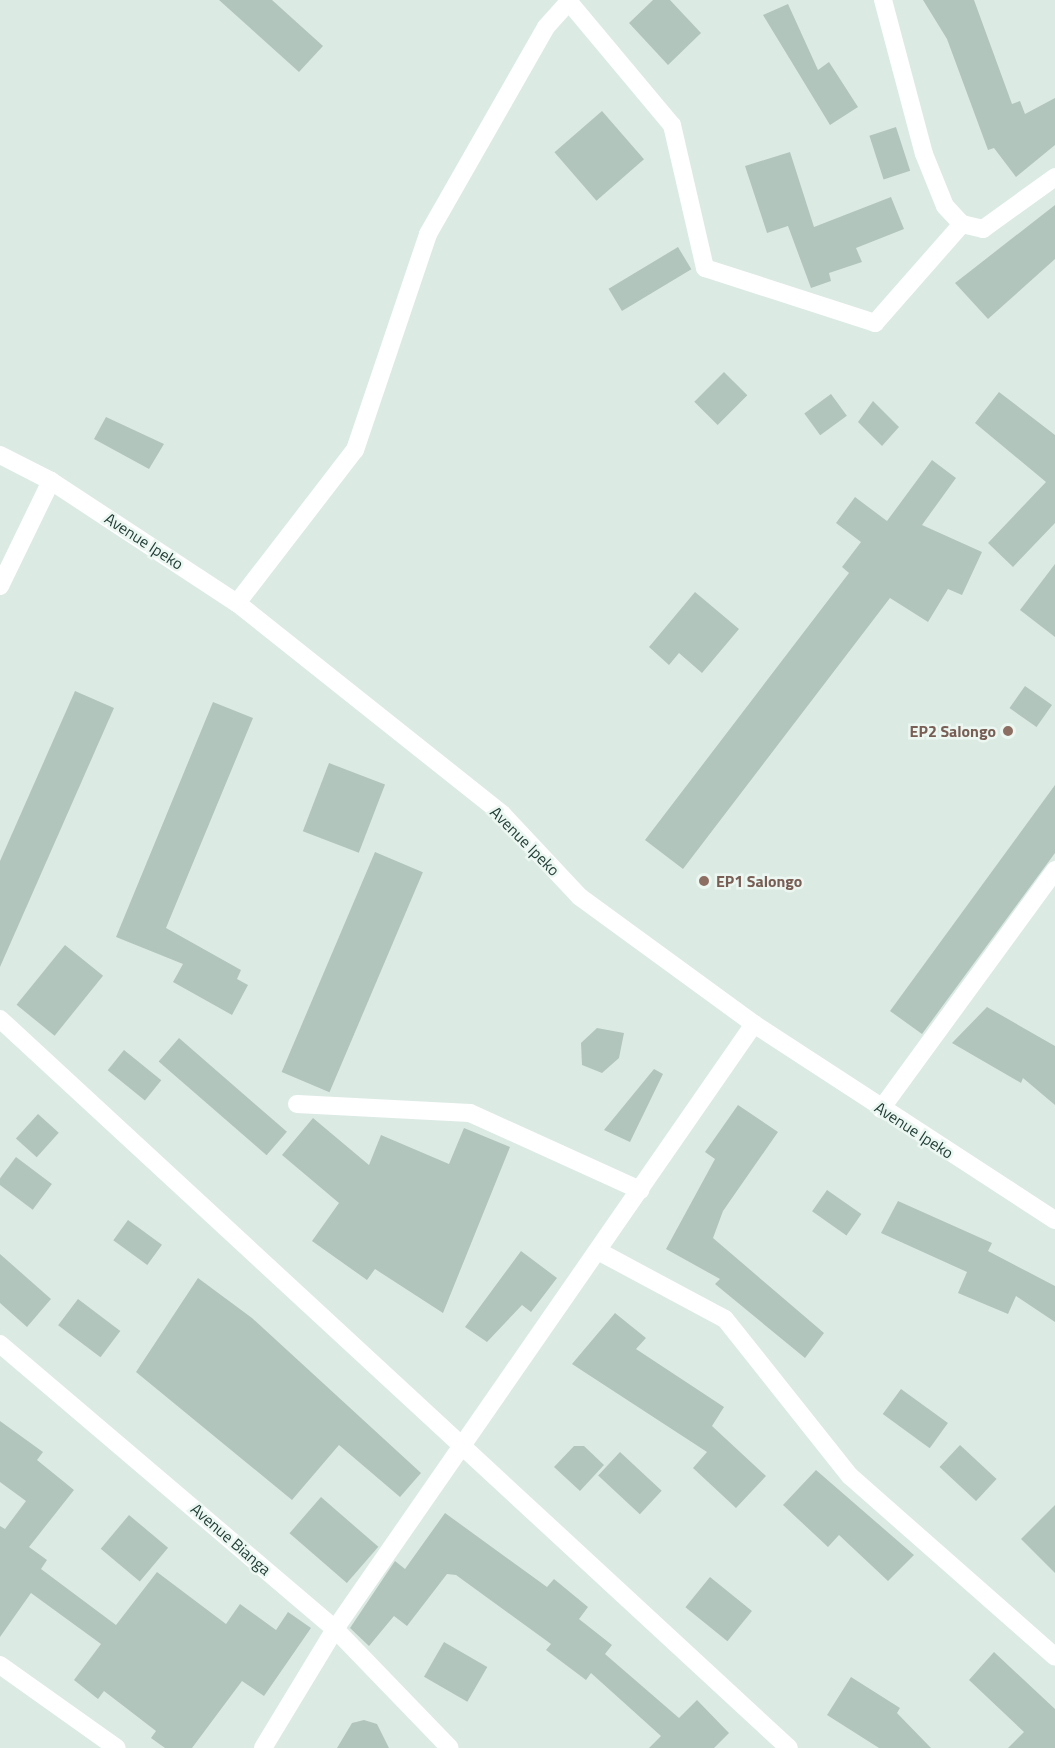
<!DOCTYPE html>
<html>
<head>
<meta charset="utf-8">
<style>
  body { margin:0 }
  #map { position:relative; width:1055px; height:1748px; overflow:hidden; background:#dceae4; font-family:"Titillium Web",sans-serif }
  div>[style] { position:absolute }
  .building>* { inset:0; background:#b1c5bd; transform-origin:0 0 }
  .street>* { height:18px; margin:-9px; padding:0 9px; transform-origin:9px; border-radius:9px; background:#fff }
  .dots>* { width:16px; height:16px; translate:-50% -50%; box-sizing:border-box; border:3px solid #ecf7f2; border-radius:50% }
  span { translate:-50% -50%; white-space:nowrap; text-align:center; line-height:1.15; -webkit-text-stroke:5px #ecf7f2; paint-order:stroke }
  .street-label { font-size:16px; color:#1d3a33 }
  .education-label { font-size:16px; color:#785e54; font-weight:700 }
  .right { translate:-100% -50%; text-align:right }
  .left { translate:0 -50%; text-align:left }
</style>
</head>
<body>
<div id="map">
  <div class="building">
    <div style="clip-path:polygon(219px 0,272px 0,323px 46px,299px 72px)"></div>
    <div style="clip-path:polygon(653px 0,670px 0,701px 33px,668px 65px,629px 23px)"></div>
    <div style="clip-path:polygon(923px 0,974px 0,1012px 104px,1020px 101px,1025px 114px,1055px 98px,1055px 145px,1016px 177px,994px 148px,988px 150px,947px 39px)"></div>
    <div style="clip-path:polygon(788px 4px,818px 70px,829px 62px,858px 107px,830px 125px,763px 15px)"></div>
    <div style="left:602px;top:111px;width:64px;height:63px;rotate:49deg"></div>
    <div style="left:896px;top:127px;width:46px;height:28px;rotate:72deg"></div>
    <div style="clip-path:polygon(790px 152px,814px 227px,891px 197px,904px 229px,856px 248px,862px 262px,829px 273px,831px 281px,811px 288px,788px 226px,767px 233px,745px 166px)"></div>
    <div style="clip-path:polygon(1055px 205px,1055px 259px,988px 319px,955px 283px)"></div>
    <div style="left:678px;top:247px;width:26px;height:81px;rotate:59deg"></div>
    <div style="left:724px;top:372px;width:33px;height:42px;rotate:45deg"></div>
    <div style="clip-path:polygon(999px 392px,1055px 435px,1055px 523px,1013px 567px,988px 543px,1046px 482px,975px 423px)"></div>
    <div style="left:831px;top:394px;width:27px;height:33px;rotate:54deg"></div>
    <div style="clip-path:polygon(873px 401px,899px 427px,882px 446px,858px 422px)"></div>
    <div style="clip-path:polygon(106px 417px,164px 444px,149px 469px,94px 439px)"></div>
    <div style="clip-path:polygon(932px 460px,956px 478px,922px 525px,982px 552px,962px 595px,948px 589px,928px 622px,890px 598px,683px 869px,645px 840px,849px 573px,842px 567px,861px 542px,836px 523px,855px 497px,887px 521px)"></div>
    <div style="clip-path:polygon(1055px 564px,1055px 637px,1020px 610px)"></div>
    <div style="clip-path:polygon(695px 592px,739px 629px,702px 673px,679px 653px,669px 665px,649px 647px)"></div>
    <div style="left:1025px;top:686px;width:33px;height:27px;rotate:35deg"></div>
    <div style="clip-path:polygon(75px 691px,114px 708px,0 967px,0 861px)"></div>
    <div style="clip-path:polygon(213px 702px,253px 718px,166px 928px,241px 970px,237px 979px,248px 985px,232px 1015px,173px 982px,183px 964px,116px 937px)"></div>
    <div style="left:329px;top:763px;width:60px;height:73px;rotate:21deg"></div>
    <div style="clip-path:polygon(1055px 785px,1055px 853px,922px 1034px,890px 1011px)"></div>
    <div style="left:375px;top:852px;width:52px;height:239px;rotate:23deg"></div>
    <div style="left:65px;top:945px;width:49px;height:77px;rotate:39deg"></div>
    <div style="clip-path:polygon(987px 1007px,1055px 1046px,1055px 1105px,1023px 1078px,1021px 1083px,952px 1043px)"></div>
    <div style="clip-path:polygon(597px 1028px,624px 1033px,619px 1058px,602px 1073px,582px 1065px,581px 1043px)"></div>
    <div style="left:179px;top:1038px;width:143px;height:31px;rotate:41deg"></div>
    <div style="left:124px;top:1050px;width:48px;height:26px;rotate:39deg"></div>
    <div style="clip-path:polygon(654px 1069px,663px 1074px,630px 1142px,604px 1130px)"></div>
    <div style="clip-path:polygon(738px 1105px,778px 1132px,723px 1211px,713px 1238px,824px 1333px,805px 1358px,715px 1284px,720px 1279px,666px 1249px,715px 1159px,705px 1152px)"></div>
    <div style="left:38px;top:1114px;width:28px;height:33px;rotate:42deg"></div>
    <div style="clip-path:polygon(313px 1118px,369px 1165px,381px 1135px,449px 1164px,464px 1128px,510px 1147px,443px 1313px,375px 1269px,367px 1280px,312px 1241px,339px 1203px,282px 1155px)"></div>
    <div style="left:16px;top:1157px;width:45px;height:32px;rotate:37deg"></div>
    <div style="left:827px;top:1190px;width:42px;height:26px;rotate:35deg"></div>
    <div style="clip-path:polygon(898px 1201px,992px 1243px,988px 1251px,1055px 1286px,1055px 1322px,1016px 1296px,1008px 1314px,958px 1293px,967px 1272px,881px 1233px)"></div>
    <div style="left:128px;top:1220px;width:42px;height:25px;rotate:36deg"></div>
    <div style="clip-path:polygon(521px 1251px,557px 1278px,531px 1312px,522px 1305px,487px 1342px,465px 1327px)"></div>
    <div style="clip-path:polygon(0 1254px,51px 1299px,27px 1327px,0 1303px)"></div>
    <div style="clip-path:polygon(198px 1278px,252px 1318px,421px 1473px,400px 1497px,339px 1445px,292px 1500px,136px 1372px)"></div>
    <div style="left:78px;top:1299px;width:53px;height:33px;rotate:37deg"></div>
    <div style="clip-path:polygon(615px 1313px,646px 1338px,636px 1349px,724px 1407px,712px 1426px,766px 1476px,736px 1508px,693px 1468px,707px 1452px,572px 1364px)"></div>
    <div style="left:901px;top:1389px;width:58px;height:31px;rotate:36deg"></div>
    <div style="clip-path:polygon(0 1421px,43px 1452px,37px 1460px,74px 1490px,29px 1547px,47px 1560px,41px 1569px,116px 1625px,157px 1572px,226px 1624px,240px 1604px,276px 1630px,288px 1612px,311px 1628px,264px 1696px,242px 1681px,192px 1748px,165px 1748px,151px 1738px,156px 1731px,104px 1691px,98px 1699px,74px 1680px,101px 1644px,31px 1593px,0 1637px,0 1526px,5px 1529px,26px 1501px,0 1482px)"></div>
    <div style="left:960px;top:1445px;width:50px;height:30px;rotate:43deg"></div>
    <div style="clip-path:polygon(574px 1446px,584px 1446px,604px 1465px,580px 1491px,554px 1467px)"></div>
    <div style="left:620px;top:1452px;width:57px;height:32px;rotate:43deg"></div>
    <div style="clip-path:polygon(816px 1470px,914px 1555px,888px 1581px,839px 1535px,828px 1547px,783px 1505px)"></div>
    <div style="left:321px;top:1497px;width:76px;height:48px;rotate:41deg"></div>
    <div style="clip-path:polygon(1055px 1505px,1055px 1573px,1021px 1539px)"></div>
    <div style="clip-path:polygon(445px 1513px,547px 1587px,554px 1579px,588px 1607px,579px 1619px,612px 1645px,605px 1654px,679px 1718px,697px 1700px,729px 1733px,714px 1748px,649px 1748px,661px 1736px,591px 1673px,586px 1680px,546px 1650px,551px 1644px,456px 1575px,447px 1574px,407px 1626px,394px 1616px,369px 1646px,350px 1628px,395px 1561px,405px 1569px)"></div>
    <div style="left:129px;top:1515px;width:51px;height:44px;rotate:40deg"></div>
    <div style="left:710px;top:1577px;width:54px;height:39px;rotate:39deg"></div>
    <div style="left:444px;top:1642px;width:50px;height:40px;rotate:30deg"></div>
    <div style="clip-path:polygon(994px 1652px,1055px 1709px,1055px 1748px,1008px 1748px,1024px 1732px,969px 1680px)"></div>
    <div style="clip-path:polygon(851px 1677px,900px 1708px,897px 1713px,931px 1748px,879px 1748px,827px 1715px)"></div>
    <div style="clip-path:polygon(364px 1720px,377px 1724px,389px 1748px,337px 1748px,352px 1723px)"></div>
  </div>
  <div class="street">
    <div style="left:883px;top:0;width:159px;rotate:75.1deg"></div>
    <div style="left:924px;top:154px;width:56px;rotate:68deg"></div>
    <div style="left:945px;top:206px;width:25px;rotate:47deg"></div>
    <div style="left:962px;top:224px;width:22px;rotate:13deg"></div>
    <div style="left:983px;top:229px;width:89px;rotate:-35.8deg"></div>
    <div style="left:569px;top:2px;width:160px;rotate:50.1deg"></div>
    <div style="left:672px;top:125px;width:147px;rotate:77deg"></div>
    <div style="left:705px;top:268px;width:179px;rotate:17.9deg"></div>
    <div style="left:875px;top:323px;width:132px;rotate:-48.7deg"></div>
    <div style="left:0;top:455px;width:57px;rotate:27deg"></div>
    <div style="left:51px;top:481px;width:222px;rotate:33.3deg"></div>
    <div style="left:237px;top:603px;width:339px;rotate:38.5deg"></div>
    <div style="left:502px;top:814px;width:114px;rotate:46.8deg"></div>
    <div style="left:580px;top:897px;width:215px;rotate:36.1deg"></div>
    <div style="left:754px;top:1024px;width:359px;rotate:33.1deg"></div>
    <div style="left:0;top:586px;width:117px;rotate:-64.1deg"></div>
    <div style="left:237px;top:603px;width:193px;rotate:-52.4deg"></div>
    <div style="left:355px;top:450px;width:228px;rotate:-71.3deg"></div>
    <div style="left:428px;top:234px;width:238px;rotate:-60.3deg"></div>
    <div style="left:546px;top:27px;width:36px;rotate:-48deg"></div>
    <div style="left:0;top:1019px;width:1074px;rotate:42.74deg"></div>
    <div style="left:297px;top:1104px;width:173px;rotate:3deg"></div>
    <div style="left:470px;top:1113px;width:187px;rotate:24.4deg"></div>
    <div style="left:881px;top:1109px;width:296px;rotate:-53.9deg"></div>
    <div style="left:598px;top:1251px;width:144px;rotate:28.2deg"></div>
    <div style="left:725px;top:1319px;width:201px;rotate:51.5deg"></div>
    <div style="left:850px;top:1476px;width:273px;rotate:41.4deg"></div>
    <div style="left:0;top:1344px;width:440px;rotate:40.4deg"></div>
    <div style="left:335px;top:1629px;width:165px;rotate:46deg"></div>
    <div style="left:0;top:1665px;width:143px;rotate:35.4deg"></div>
    <div style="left:263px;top:1748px;width:139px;rotate:-58.8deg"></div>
    <div style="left:335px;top:1629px;width:736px;rotate:-55.29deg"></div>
  </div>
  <div class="dots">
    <div style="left:1008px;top:731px;background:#8d6e63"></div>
    <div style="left:704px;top:881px;background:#8d6e63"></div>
  </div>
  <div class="street-label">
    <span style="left:144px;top:541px;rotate:33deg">Avenue Ipeko</span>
    <span style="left:525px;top:841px;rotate:45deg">Avenue Ipeko</span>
    <span style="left:914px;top:1130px;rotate:33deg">Avenue Ipeko</span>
    <span style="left:231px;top:1539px;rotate:41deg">Avenue Bianga</span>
  </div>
  <div class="education-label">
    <span class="right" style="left:996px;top:731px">EP2 Salongo</span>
    <span class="left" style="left:716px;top:881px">EP1 Salongo</span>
  </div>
</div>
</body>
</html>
